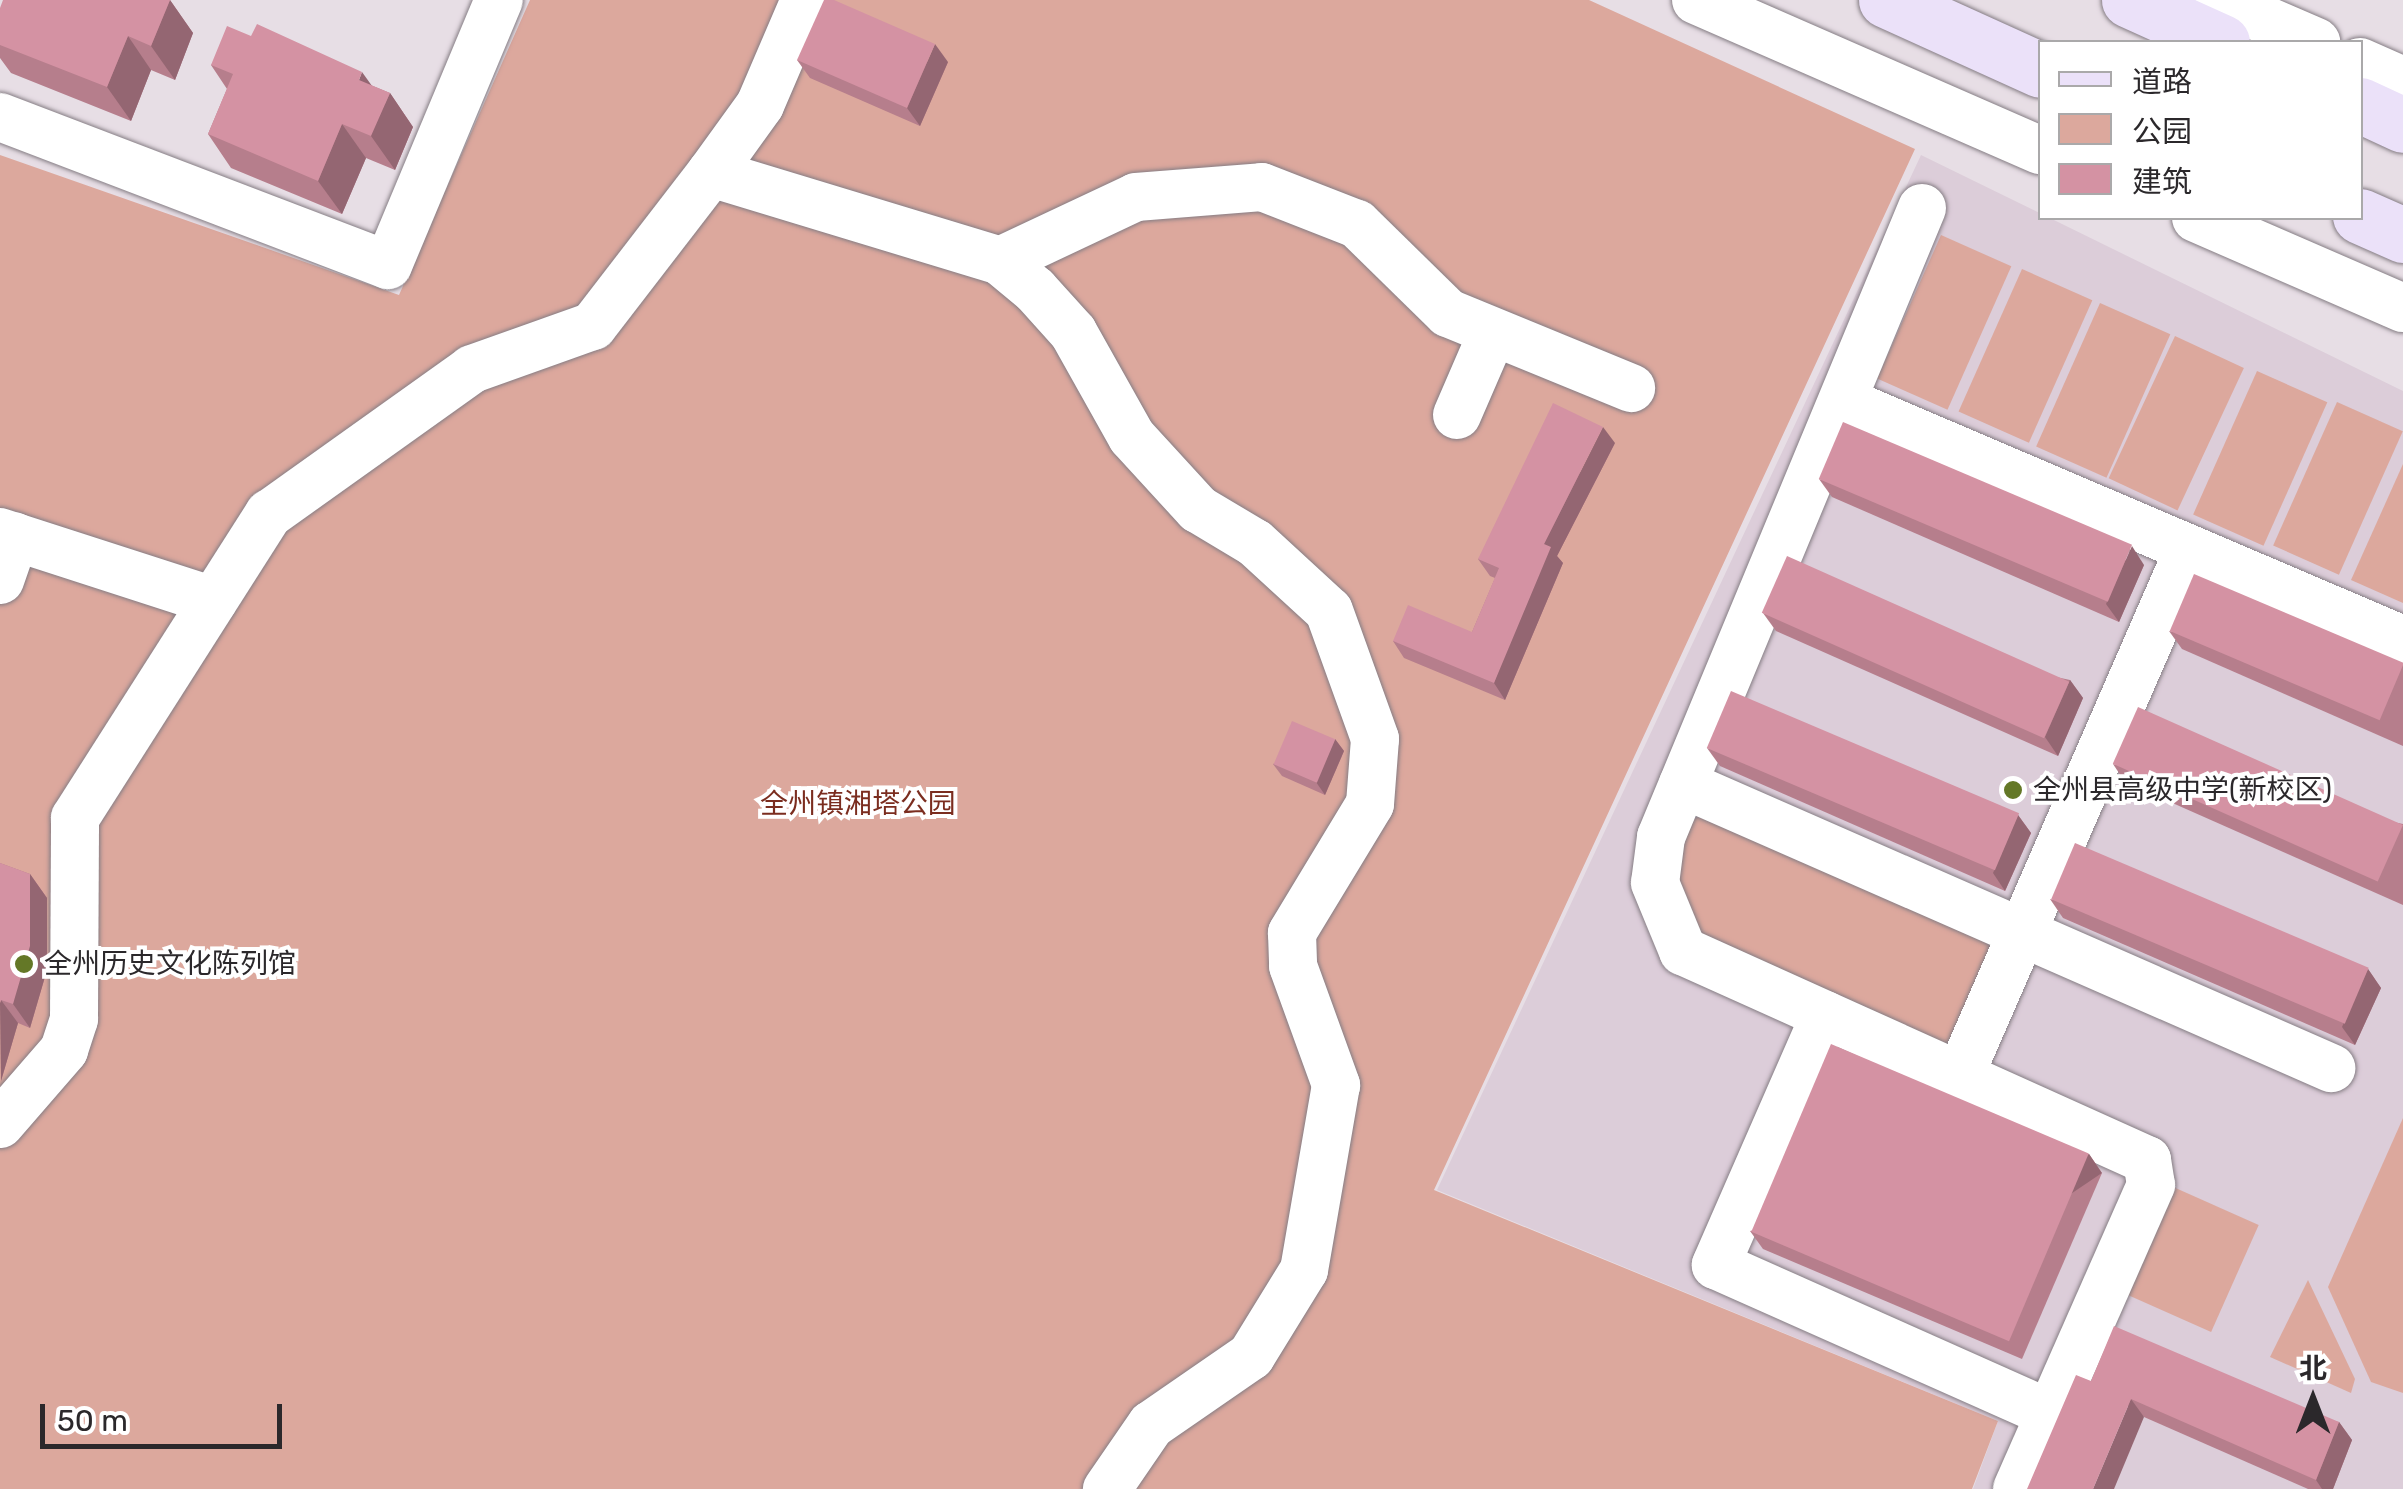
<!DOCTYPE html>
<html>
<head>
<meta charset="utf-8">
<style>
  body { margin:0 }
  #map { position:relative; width:2403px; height:1489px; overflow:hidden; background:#e7dee5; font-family:Rubik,"Noto Sans SC",sans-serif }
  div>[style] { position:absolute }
  .built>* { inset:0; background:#dccdd9 }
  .green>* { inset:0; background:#dca89d; transform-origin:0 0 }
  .roads { filter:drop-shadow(0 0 2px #857d84) drop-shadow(0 0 2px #857d84) }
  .minor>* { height:48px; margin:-24px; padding:0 24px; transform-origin:24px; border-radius:24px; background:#fff }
  .major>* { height:55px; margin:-27.5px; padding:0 27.5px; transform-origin:27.5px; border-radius:27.5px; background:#ebe1f9 }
  .wall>* { inset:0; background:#b67e8c }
  .shaded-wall>* { inset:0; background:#946672; transform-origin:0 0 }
  .building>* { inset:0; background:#d492a3; transform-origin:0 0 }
  .dots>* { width:28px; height:28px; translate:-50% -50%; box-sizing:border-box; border:5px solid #fff; border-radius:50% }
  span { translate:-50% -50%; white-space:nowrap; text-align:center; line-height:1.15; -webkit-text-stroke:8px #fff; paint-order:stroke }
  .poi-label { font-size:28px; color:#2b282b }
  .left { translate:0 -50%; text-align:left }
  .park-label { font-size:28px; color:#7b2d1f }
  .legend { position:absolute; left:2038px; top:40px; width:325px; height:180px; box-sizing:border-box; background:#fff; border:2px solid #aaa9aa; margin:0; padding:12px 18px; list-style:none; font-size:30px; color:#2b282b }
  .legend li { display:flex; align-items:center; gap:20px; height:50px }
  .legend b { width:50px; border:2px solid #aaa9aa }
  .north { position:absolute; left:2263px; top:1349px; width:100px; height:100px; -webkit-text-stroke:8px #fff; paint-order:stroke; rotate:0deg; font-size:28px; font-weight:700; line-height:40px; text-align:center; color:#2b282b }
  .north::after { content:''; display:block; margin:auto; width:35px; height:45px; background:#2b282b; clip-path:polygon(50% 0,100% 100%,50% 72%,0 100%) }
  .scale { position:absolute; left:40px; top:1404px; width:242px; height:45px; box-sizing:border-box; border:5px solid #2b282b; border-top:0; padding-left:12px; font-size:30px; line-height:35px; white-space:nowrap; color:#2b282b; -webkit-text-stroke:8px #fff; paint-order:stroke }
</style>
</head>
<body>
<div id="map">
  <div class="built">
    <div style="clip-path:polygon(1921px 155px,2403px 391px,2403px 1489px,1973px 1489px,1998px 1421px,1437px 1190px)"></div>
  </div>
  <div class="green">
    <div style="clip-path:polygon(530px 0,1589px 0,1915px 149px,1434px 1190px,1998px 1421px,1972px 1489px,0 1489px,0 155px,399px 295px)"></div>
    <div style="left:1941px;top:235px;width:77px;height:157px;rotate:24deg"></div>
    <div style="left:2022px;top:269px;width:77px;height:156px;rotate:24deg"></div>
    <div style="left:2100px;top:303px;width:77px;height:157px;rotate:24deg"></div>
    <div style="left:2175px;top:336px;width:76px;height:157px;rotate:25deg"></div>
    <div style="left:2257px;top:371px;width:77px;height:157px;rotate:24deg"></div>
    <div style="left:2337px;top:402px;width:72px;height:157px;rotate:24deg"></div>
    <div style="clip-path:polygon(2403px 464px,2403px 603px,2351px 580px)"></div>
    <div style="clip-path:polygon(1700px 816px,2000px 939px,1948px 1045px,1696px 935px,1675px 871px,1684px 824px)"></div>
    <div style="clip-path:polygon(2403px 1118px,2403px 1393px,2371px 1382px,2328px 1287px)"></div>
    <div style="left:2171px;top:1186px;width:96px;height:117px;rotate:24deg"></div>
    <div style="clip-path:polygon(2308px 1280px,2355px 1379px,2351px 1393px,2270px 1357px)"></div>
  </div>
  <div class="roads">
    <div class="minor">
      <div style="left:805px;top:0;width:114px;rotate:113.2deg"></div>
      <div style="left:760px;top:105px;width:84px;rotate:125.8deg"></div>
      <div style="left:711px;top:173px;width:302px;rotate:16.9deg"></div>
      <div style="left:1000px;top:261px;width:45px;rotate:39.6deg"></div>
      <div style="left:1035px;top:290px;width:57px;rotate:47.9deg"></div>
      <div style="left:1073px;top:332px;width:120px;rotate:60.7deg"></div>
      <div style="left:1132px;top:437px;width:98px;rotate:47.5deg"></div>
      <div style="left:1198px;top:509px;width:66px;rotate:30.8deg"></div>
      <div style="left:1255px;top:543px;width:100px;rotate:42.6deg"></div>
      <div style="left:1329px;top:611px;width:136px;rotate:70.2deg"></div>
      <div style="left:1375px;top:739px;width:65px;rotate:94.4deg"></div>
      <div style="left:1370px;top:804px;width:151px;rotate:121.2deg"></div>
      <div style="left:1292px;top:933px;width:33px;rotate:88deg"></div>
      <div style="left:1293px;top:966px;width:127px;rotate:70.1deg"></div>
      <div style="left:1336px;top:1085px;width:188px;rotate:99.8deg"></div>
      <div style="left:1304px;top:1270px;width:101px;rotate:121.6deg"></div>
      <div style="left:1251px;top:1356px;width:121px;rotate:145.4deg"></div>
      <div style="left:1151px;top:1425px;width:78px;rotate:124.5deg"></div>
      <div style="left:1696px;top:0;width:375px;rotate:23.6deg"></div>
      <div style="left:2219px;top:0;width:106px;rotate:23.4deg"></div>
      <div style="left:2360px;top:62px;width:47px;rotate:23.8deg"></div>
      <div style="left:0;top:117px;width:415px;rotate:20.9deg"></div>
      <div style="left:388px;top:265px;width:287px;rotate:-67.3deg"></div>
      <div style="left:1922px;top:208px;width:681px;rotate:112.54deg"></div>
      <div style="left:1661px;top:837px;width:46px;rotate:97.4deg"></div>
      <div style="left:1655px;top:883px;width:74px;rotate:67.6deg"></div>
      <div style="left:1683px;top:951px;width:509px;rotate:24.25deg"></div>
      <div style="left:2147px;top:1160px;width:25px;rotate:81deg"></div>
      <div style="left:2151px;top:1185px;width:332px;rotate:113.8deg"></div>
      <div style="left:2196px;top:218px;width:226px;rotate:23.5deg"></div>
      <div style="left:1000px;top:261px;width:150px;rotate:-25.2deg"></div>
      <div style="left:1136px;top:197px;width:126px;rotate:-4.5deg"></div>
      <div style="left:1262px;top:187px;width:102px;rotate:21.3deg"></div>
      <div style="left:1357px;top:224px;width:127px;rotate:44.4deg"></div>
      <div style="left:1448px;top:313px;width:198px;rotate:22.3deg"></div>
      <div style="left:1843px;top:401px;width:609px;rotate:23.11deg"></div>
      <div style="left:1457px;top:415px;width:90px;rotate:-66.6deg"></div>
      <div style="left:0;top:532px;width:224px;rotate:17.9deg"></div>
      <div style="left:0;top:580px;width:46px;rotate:-70.8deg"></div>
      <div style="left:1683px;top:784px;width:708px;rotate:23.67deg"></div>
      <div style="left:1825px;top:1015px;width:273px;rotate:113.6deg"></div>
      <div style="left:1716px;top:1265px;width:366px;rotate:24deg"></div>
      <div style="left:1960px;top:1075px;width:574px;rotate:-66.47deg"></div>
      <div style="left:0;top:1124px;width:98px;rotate:-49.1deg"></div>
      <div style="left:64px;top:1050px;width:33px;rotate:-72deg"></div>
      <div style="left:74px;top:1019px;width:201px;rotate:-89.7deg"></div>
      <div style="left:75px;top:818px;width:361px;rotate:-57.5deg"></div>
      <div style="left:269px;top:514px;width:249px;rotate:-35.5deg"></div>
      <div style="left:472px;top:369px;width:128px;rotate:-19.6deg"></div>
      <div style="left:593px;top:326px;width:193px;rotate:-52.4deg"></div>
    </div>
    <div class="major">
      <div style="left:1886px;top:0;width:169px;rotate:24.4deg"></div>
      <div style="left:2129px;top:0;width:102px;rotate:24.3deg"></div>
      <div style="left:2360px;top:105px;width:47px;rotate:24.9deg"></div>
      <div style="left:2360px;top:216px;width:47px;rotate:23.8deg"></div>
    </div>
  </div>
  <div class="wall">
    <div style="clip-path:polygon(170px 0,193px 33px,175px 80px,151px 70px,131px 121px,11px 73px,0 58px,0 8px)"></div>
    <div style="clip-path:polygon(251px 36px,390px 93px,413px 127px,395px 170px,366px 158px,342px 214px,231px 168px,208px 134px,227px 89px,211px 65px)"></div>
    <div style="clip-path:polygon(797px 60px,948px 62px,920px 126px,810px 78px)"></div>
    <div style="clip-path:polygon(1615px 443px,1557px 556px,1563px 563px,1505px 700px,1404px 658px,1393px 641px,1472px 632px,1495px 578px,1490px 576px,1478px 559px)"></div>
    <div style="clip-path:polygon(1819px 479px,2144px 565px,2119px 622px,1832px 497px)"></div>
    <div style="clip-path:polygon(1763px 613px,2070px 680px,2083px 698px,2058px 756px,1776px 631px)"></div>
    <div style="clip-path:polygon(2169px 631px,2403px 664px,2403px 746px,2182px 649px)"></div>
    <div style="clip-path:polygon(1335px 739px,1344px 751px,1325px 795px,1282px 776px,1273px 764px)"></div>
    <div style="clip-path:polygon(1707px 748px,2018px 815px,2031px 833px,2005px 891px,1720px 766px)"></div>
    <div style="clip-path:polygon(2113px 764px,2403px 824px,2403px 905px,2125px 782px)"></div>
    <div style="clip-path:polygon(0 863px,30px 874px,47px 898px,47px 970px,30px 1028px,18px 1023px,1px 1081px)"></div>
    <div style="clip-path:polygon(2050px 899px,2368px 969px,2381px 988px,2355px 1045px,2063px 918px)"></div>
    <div style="clip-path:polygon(2089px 1154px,2102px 1173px,2022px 1359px,1763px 1249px,1750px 1231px)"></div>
    <div style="clip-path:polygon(2091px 1381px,2339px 1422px,2352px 1440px,2333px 1489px,2308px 1489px,2144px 1417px)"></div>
  </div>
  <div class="shaded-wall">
    <div style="clip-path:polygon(170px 0,193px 33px,175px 80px,151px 46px)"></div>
    <div style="clip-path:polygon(128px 36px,151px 70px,131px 121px,107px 87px)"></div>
    <div style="clip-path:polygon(935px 44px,948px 62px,920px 126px,907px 108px)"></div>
    <div style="clip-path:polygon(362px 72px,385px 104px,390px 93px,413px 127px,395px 170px,371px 136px,359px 80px)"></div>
    <div style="clip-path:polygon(342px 124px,366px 158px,342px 214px,318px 181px)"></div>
    <div style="clip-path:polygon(1603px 427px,1615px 443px,1557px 556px,1563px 563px,1505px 700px,1494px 683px,1544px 544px)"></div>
    <div style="clip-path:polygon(2132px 546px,2144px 565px,2119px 622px,2106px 604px)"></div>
    <div style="clip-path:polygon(2070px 680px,2083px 698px,2058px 756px,2045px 737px)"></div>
    <div style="clip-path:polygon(1335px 739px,1344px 751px,1325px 795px,1316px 782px)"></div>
    <div style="clip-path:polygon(2018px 815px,2031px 833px,2005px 891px,1993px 873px)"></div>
    <div style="clip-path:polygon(30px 874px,47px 898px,47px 970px,30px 1028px,13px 1004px)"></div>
    <div style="clip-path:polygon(2368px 969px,2381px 988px,2355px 1045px,2342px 1027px)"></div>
    <div style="clip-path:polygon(1px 1000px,18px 1023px,1px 1081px,0 1003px)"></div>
    <div style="left:2089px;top:1154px;width:23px;height:203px;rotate:56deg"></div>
    <div style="clip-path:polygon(2131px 1399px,2144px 1417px,2114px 1489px,2093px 1489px)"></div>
    <div style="clip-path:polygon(2339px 1422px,2352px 1440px,2333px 1489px,2322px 1489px,2316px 1480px)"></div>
  </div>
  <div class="building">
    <div style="clip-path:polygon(3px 0,170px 0,151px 46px,128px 36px,107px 87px,0 45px,0 8px)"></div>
    <div style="clip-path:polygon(824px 0,834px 0,935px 44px,907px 108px,797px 60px)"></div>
    <div style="clip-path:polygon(257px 24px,362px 72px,359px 80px,390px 93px,371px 136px,342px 124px,318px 181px,208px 134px,233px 74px,211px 65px,227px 26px,251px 36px)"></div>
    <div style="clip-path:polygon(1553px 403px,1603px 427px,1544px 544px,1551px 547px,1494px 683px,1393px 641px,1408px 605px,1472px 632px,1499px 568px,1478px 559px)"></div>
    <div style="left:1843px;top:422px;width:314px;height:62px;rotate:23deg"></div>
    <div style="left:1787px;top:556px;width:309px;height:62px;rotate:24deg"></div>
    <div style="left:2194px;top:574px;width:228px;height:62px;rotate:23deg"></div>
    <div style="left:1731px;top:691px;width:313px;height:62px;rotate:23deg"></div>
    <div style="left:2138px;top:707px;width:290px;height:62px;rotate:24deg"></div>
    <div style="left:1292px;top:721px;width:47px;height:47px;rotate:23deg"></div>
    <div style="left:2075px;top:843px;width:319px;height:61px;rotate:23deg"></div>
    <div style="clip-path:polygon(0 863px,30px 874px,30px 946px,13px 1004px,1px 1000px,0 1003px)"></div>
    <div style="left:1831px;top:1044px;width:280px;height:204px;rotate:23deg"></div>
    <div style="clip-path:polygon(2114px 1326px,2339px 1422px,2316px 1480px,2131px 1399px,2093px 1489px,2027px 1489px,2076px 1375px,2091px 1381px)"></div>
  </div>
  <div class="dots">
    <div style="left:2013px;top:790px;background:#647827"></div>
    <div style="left:24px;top:964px;background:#647827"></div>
  </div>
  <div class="poi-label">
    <span class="left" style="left:2033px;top:790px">全州县高级中学(新校区)</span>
    <span class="left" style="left:44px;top:964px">全州历史文化陈列馆</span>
  </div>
  <div class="park-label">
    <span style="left:858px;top:804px">全州镇湘塔公园</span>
  </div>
  <ul class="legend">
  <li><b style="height:12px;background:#ebe1f9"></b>道路</li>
  <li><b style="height:28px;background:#dca89d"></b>公园</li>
  <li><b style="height:28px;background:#d492a3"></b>建筑</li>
  </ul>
  <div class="north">北</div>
  <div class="scale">50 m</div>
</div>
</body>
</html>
